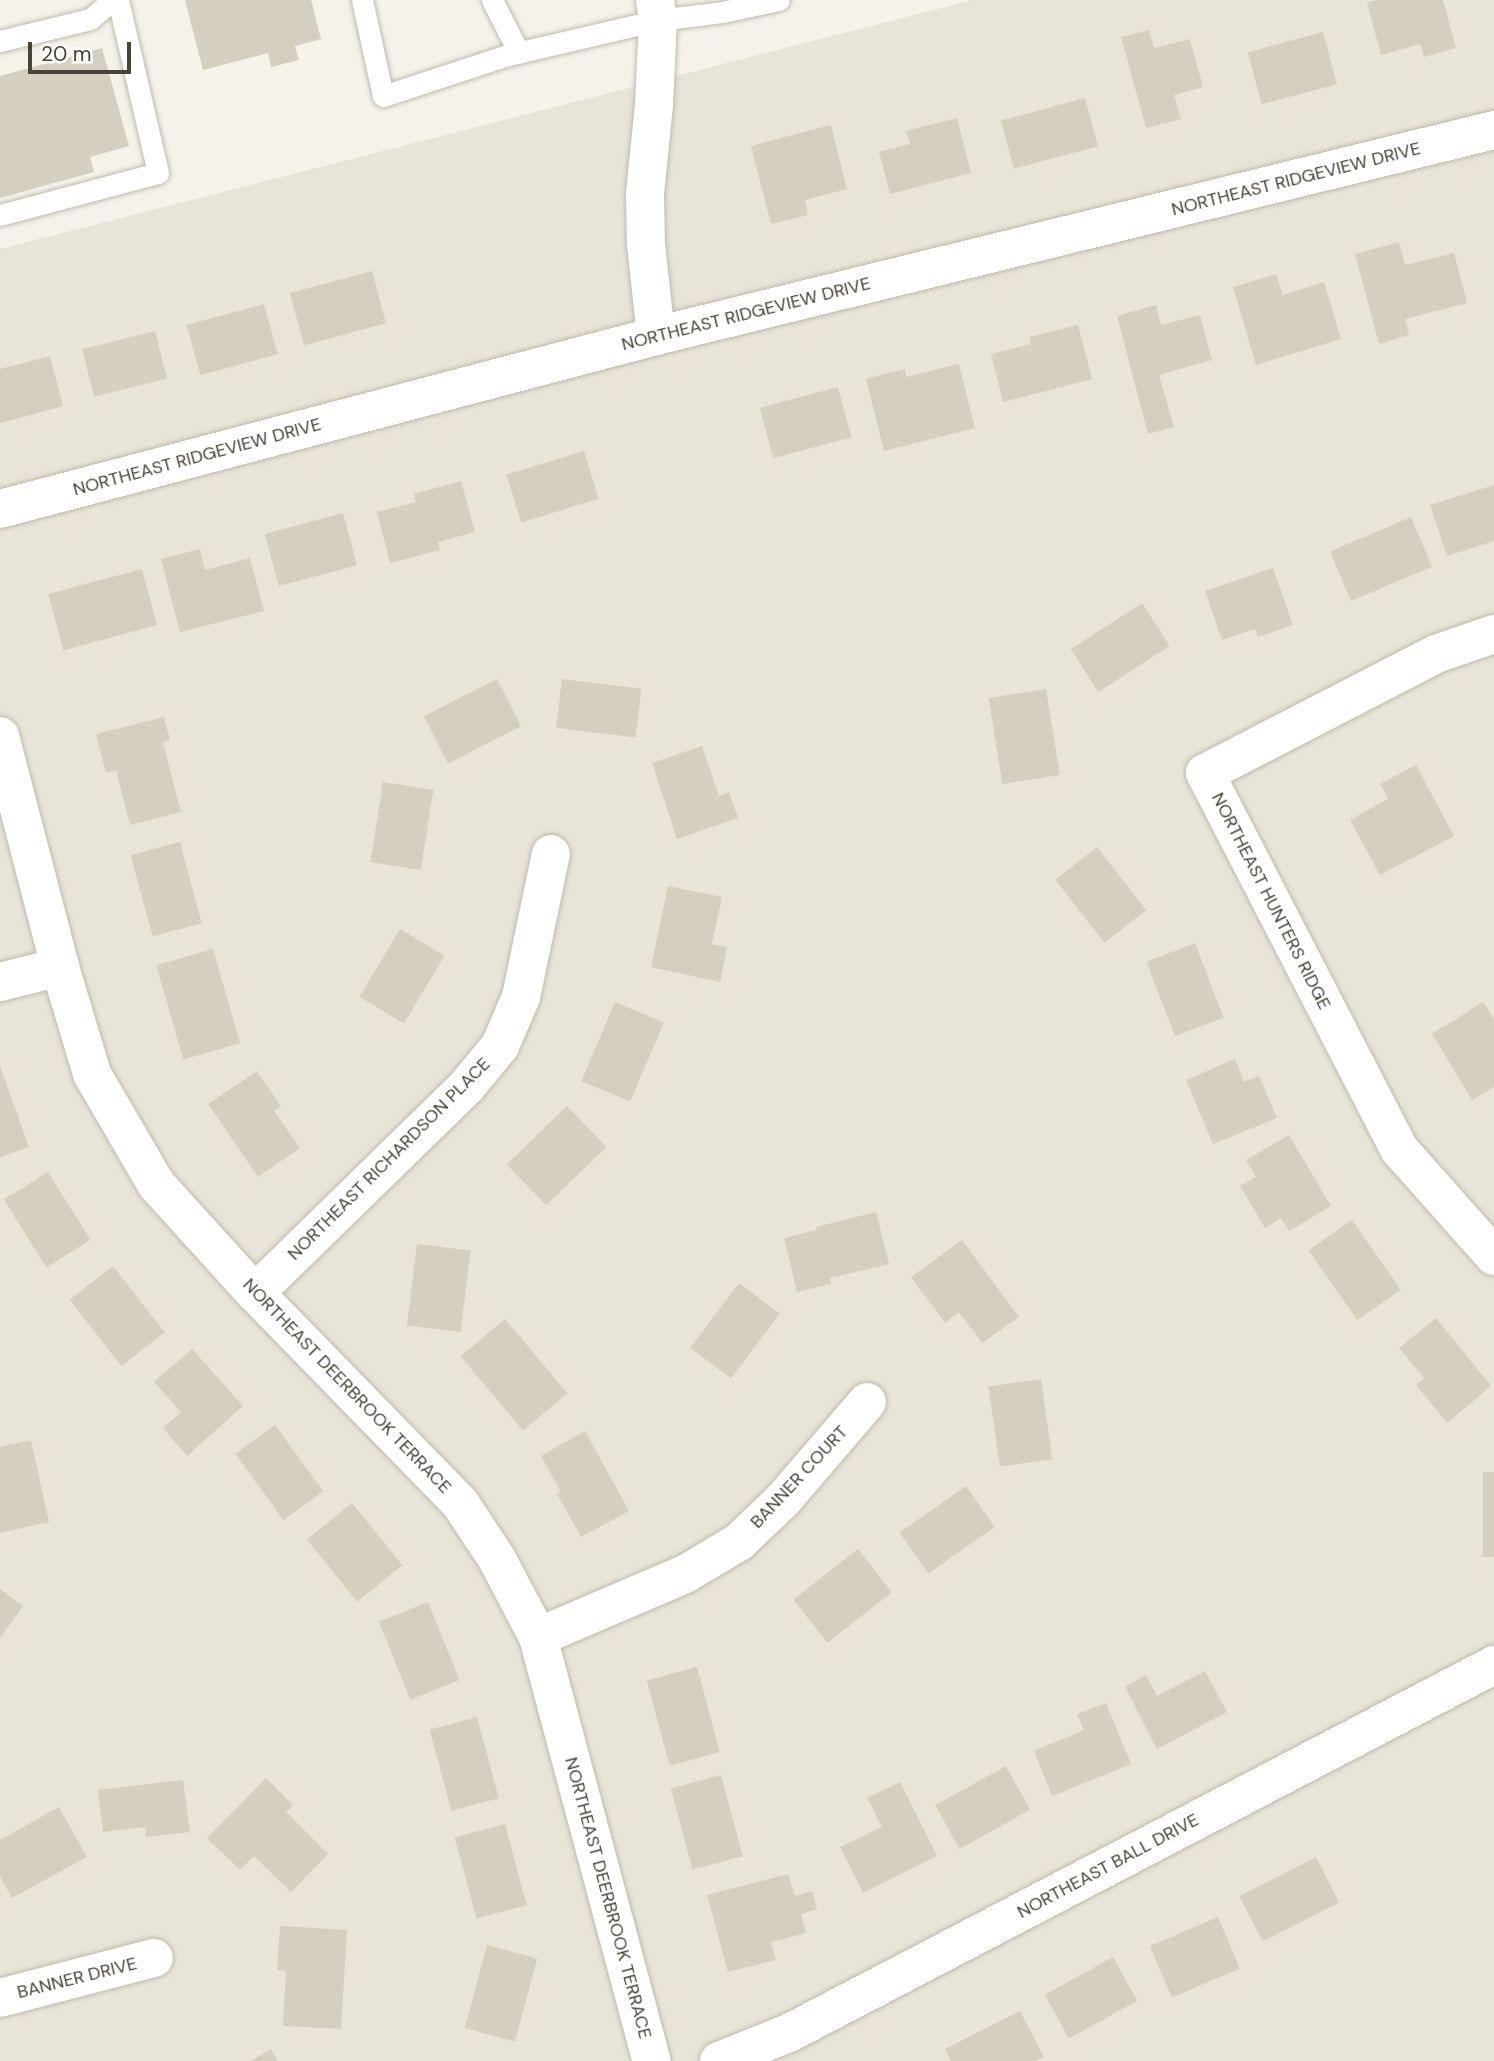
<!DOCTYPE html>
<html>
<head>
<meta charset="utf-8">
<style>
  body { margin:0 }
  #map { position:relative; width:1494px; height:2061px; overflow:hidden; background:#f4f2e9; font-family:"DM Sans",sans-serif }
  div>[style] { position:absolute }
  .residential>* { inset:0; background:#e8e4d7 }
  .building>* { inset:0; background:#d5cfbf; transform-origin:0 0 }
  .roads { filter:drop-shadow(0 0 2px #bfbbac) drop-shadow(0 0 2px #bfbbac) }
  .service>* { height:21px; margin:-10.5px; padding:0 10.5px; transform-origin:10.5px; border-radius:10.5px; background:#fff }
  .minor>* { height:38px; margin:-19px; padding:0 19px; transform-origin:19px; border-radius:19px; background:#fff }
  span { translate:-50% -50%; white-space:nowrap; text-align:center; line-height:1.15; -webkit-text-stroke:6px #fff; paint-order:stroke }
  .street-label { font-size:18px; color:#474338 }
  .scale { position:absolute; left:28px; top:42px; width:103px; height:32px; box-sizing:border-box; border:4px solid #474338; border-top:0; padding-left:9px; font-size:21px; line-height:24px; white-space:nowrap; color:#474338; -webkit-text-stroke:5px #fff; paint-order:stroke }
</style>
</head>
<body>
<div id="map">
  <div class="residential">
    <div style="clip-path:polygon(973px 0,1494px 0,1494px 2061px,0 2061px,0 249px)"></div>
  </div>
  <div class="building">
    <div style="clip-path:polygon(185px 0,311px 0,321px 39px,295px 46px,299px 60px,271px 67px,268px 53px,203px 70px)"></div>
    <div style="clip-path:polygon(1376px 0,1443px 0,1456px 48px,1424px 57px,1420px 44px,1381px 55px,1367px 2px)"></div>
    <div style="clip-path:polygon(1149px 30px,1154px 48px,1190px 39px,1203px 87px,1174px 95px,1181px 119px,1146px 128px,1121px 37px)"></div>
    <div style="left:1323px;top:32px;width:54px;height:78px;rotate:75deg"></div>
    <div style="clip-path:polygon(102px 48px,129px 146px,90px 157px,94px 172px,0 198px,0 76px)"></div>
    <div style="left:1085px;top:98px;width:50px;height:87px;rotate:75deg"></div>
    <div style="clip-path:polygon(957px 118px,971px 173px,890px 194px,879px 152px,910px 144px,906px 131px)"></div>
    <div style="clip-path:polygon(831px 125px,847px 189px,805px 200px,808px 215px,771px 224px,751px 146px)"></div>
    <div style="clip-path:polygon(1399px 242px,1405px 265px,1454px 253px,1467px 303px,1405px 319px,1409px 335px,1379px 344px,1355px 254px)"></div>
    <div style="left:372px;top:271px;width:54px;height:85px;rotate:75deg"></div>
    <div style="clip-path:polygon(1276px 274px,1283px 295px,1324px 282px,1341px 339px,1256px 365px,1233px 287px)"></div>
    <div style="left:264px;top:304px;width:52px;height:80px;rotate:75deg"></div>
    <div style="clip-path:polygon(1156px 305px,1161px 325px,1200px 315px,1212px 360px,1159px 375px,1174px 427px,1148px 434px,1117px 316px)"></div>
    <div style="clip-path:polygon(1078px 325px,1092px 379px,1003px 402px,991px 354px,1031px 344px,1029px 337px)"></div>
    <div style="left:155px;top:331px;width:49px;height:75px;rotate:76deg"></div>
    <div style="clip-path:polygon(50px 356px,63px 406px,0 423px,0 369px)"></div>
    <div style="clip-path:polygon(959px 364px,975px 428px,884px 451px,866px 379px,905px 369px,906px 377px)"></div>
    <div style="left:838px;top:387px;width:52px;height:81px;rotate:75deg"></div>
    <div style="left:584px;top:451px;width:50px;height:81px;rotate:73deg"></div>
    <div style="clip-path:polygon(461px 481px,475px 532px,438px 542px,440px 550px,390px 563px,377px 512px,416px 502px,414px 494px)"></div>
    <div style="clip-path:polygon(1494px 485px,1494px 541px,1447px 556px,1430px 505px)"></div>
    <div style="left:343px;top:513px;width:54px;height:81px;rotate:75deg"></div>
    <div style="left:1411px;top:517px;width:54px;height:88px;rotate:67deg"></div>
    <div style="clip-path:polygon(200px 549px,205px 570px,250px 558px,264px 611px,180px 632px,161px 559px)"></div>
    <div style="clip-path:polygon(1273px 568px,1293px 625px,1258px 637px,1255px 629px,1222px 640px,1205px 591px)"></div>
    <div style="left:142px;top:569px;width:58px;height:97px;rotate:75deg"></div>
    <div style="left:1142px;top:603px;width:51px;height:85px;rotate:57deg"></div>
    <div style="left:497px;top:679px;width:53px;height:82px;rotate:63deg"></div>
    <div style="left:562px;top:679px;width:80px;height:49px;rotate:7deg"></div>
    <div style="left:1046px;top:689px;width:87px;height:58px;rotate:81deg"></div>
    <div style="clip-path:polygon(164px 717px,170px 740px,163px 742px,181px 812px,130px 825px,116px 770px,106px 773px,96px 734px)"></div>
    <div style="clip-path:polygon(702px 746px,719px 796px,729px 792px,738px 818px,677px 839px,652px 763px)"></div>
    <div style="clip-path:polygon(1416px 765px,1454px 836px,1380px 875px,1350px 820px,1388px 799px,1380px 784px)"></div>
    <div style="left:383px;top:782px;width:51px;height:81px;rotate:9deg"></div>
    <div style="left:180px;top:842px;width:84px;height:51px;rotate:75deg"></div>
    <div style="left:1097px;top:847px;width:80px;height:53px;rotate:52deg"></div>
    <div style="clip-path:polygon(668px 886px,722px 897px,712px 944px,727px 947px,720px 982px,651px 967px)"></div>
    <div style="left:400px;top:929px;width:52px;height:79px;rotate:31deg"></div>
    <div style="left:1195px;top:943px;width:80px;height:52px;rotate:69deg"></div>
    <div style="left:213px;top:949px;width:98px;height:59px;rotate:74deg"></div>
    <div style="left:615px;top:1002px;width:53px;height:86px;rotate:23deg"></div>
    <div style="clip-path:polygon(1483px 1002px,1494px 1019px,1494px 1087px,1472px 1100px,1432px 1034px)"></div>
    <div style="clip-path:polygon(1235px 1059px,1244px 1082px,1259px 1076px,1277px 1118px,1213px 1144px,1186px 1080px)"></div>
    <div style="clip-path:polygon(0 1066px,29px 1147px,0 1157px)"></div>
    <div style="clip-path:polygon(257px 1071px,281px 1106px,274px 1111px,300px 1148px,258px 1177px,208px 1104px)"></div>
    <div style="left:567px;top:1106px;width:57px;height:84px;rotate:46deg"></div>
    <div style="clip-path:polygon(1289px 1135px,1331px 1206px,1289px 1231px,1281px 1218px,1265px 1228px,1240px 1186px,1256px 1177px,1246px 1160px)"></div>
    <div style="left:48px;top:1172px;width:80px;height:52px;rotate:58deg"></div>
    <div style="clip-path:polygon(876px 1212px,889px 1264px,830px 1278px,831px 1284px,797px 1292px,784px 1238px,817px 1230px,816px 1227px)"></div>
    <div style="left:1352px;top:1220px;width:85px;height:53px;rotate:55deg"></div>
    <div style="clip-path:polygon(962px 1240px,1019px 1317px,982px 1343px,959px 1312px,945px 1323px,911px 1277px)"></div>
    <div style="left:417px;top:1244px;width:54px;height:82px;rotate:7deg"></div>
    <div style="left:113px;top:1266px;width:84px;height:55px;rotate:52deg"></div>
    <div style="left:739px;top:1283px;width:51px;height:81px;rotate:37deg"></div>
    <div style="clip-path:polygon(1436px 1318px,1491px 1386px,1447px 1423px,1416px 1385px,1424px 1378px,1399px 1348px)"></div>
    <div style="left:505px;top:1319px;width:97px;height:58px;rotate:50deg"></div>
    <div style="clip-path:polygon(192px 1349px,243px 1406px,187px 1456px,163px 1428px,181px 1412px,154px 1382px)"></div>
    <div style="left:1041px;top:1379px;width:81px;height:53px;rotate:82deg"></div>
    <div style="left:275px;top:1425px;width:82px;height:49px;rotate:54deg"></div>
    <div style="clip-path:polygon(585px 1431px,629px 1511px,581px 1537px,557px 1494px,561px 1492px,541px 1456px)"></div>
    <div style="clip-path:polygon(31px 1440px,49px 1522px,0 1533px,0 1447px)"></div>
    <div style="left:1483px;top:1472px;width:11px;height:85px"></div>
    <div style="left:966px;top:1486px;width:50px;height:81px;rotate:55deg"></div>
    <div style="left:352px;top:1503px;width:80px;height:58px;rotate:51deg"></div>
    <div style="left:858px;top:1549px;width:55px;height:82px;rotate:52deg"></div>
    <div style="clip-path:polygon(0 1589px,23px 1606px,0 1638px)"></div>
    <div style="left:428px;top:1602px;width:84px;height:53px;rotate:68deg"></div>
    <div style="left:697px;top:1667px;width:88px;height:52px;rotate:75deg"></div>
    <div style="clip-path:polygon(1205px 1671px,1227px 1712px,1157px 1749px,1125px 1687px,1146px 1675px,1157px 1696px)"></div>
    <div style="clip-path:polygon(1106px 1703px,1131px 1764px,1052px 1796px,1034px 1751px,1084px 1730px,1077px 1714px)"></div>
    <div style="left:477px;top:1717px;width:84px;height:49px;rotate:75deg"></div>
    <div style="left:1006px;top:1766px;width:50px;height:81px;rotate:61deg"></div>
    <div style="left:721px;top:1775px;width:84px;height:52px;rotate:75deg"></div>
    <div style="clip-path:polygon(266px 1778px,293px 1805px,286px 1812px,328px 1854px,291px 1892px,254px 1856px,240px 1870px,207px 1838px)"></div>
    <div style="clip-path:polygon(183px 1780px,190px 1832px,146px 1837px,145px 1827px,103px 1832px,98px 1790px)"></div>
    <div style="clip-path:polygon(900px 1782px,937px 1856px,863px 1893px,840px 1847px,882px 1827px,867px 1798px)"></div>
    <div style="clip-path:polygon(59px 1807px,87px 1857px,12px 1898px,0 1876px,0 1840px)"></div>
    <div style="left:505px;top:1824px;width:84px;height:52px;rotate:75deg"></div>
    <div style="left:1316px;top:1857px;width:51px;height:86px;rotate:63deg"></div>
    <div style="clip-path:polygon(788px 1874px,795px 1896px,812px 1891px,817px 1909px,801px 1914px,806px 1933px,771px 1942px,776px 1960px,728px 1972px,707px 1895px)"></div>
    <div style="left:1218px;top:1917px;width:56px;height:74px;rotate:67deg"></div>
    <div style="clip-path:polygon(280px 1926px,347px 1930px,341px 2029px,283px 2026px,286px 1971px,277px 1970px)"></div>
    <div style="left:487px;top:1945px;width:52px;height:86px;rotate:15deg"></div>
    <div style="left:1113px;top:1957px;width:50px;height:78px;rotate:61deg"></div>
    <div style="clip-path:polygon(1020px 2011px,1044px 2057px,1035px 2061px,951px 2061px,945px 2049px)"></div>
    <div style="clip-path:polygon(271px 2049px,278px 2061px,251px 2061px)"></div>
  </div>
  <div class="roads">
    <div class="service">
      <div style="left:362px;top:0;width:98px;rotate:77.7deg"></div>
      <div style="left:383px;top:96px;width:132px;rotate:-18.2deg"></div>
      <div style="left:508px;top:55px;width:154px;rotate:-13.1deg"></div>
      <div style="left:658px;top:20px;width:64px;rotate:-7.1deg"></div>
      <div style="left:722px;top:12px;width:58px;rotate:-11.9deg"></div>
      <div style="left:492px;top:0;width:59px;rotate:63deg"></div>
      <div style="left:0;top:41px;width:93px;rotate:-13.7deg"></div>
      <div style="left:90px;top:19px;width:30px;rotate:-40deg"></div>
      <div style="left:0;top:215px;width:163px;rotate:-14.9deg"></div>
      <div style="left:158px;top:173px;width:178px;rotate:-103deg"></div>
    </div>
    <div class="minor">
      <div style="left:655px;top:0;width:20px;rotate:81deg"></div>
      <div style="left:658px;top:20px;width:85px;rotate:92.7deg"></div>
      <div style="left:654px;top:105px;width:89px;rotate:95.8deg"></div>
      <div style="left:645px;top:194px;width:50px;rotate:88.9deg"></div>
      <div style="left:646px;top:244px;width:93px;rotate:83.8deg"></div>
      <div style="left:0;top:509px;width:678px;rotate:-14.77deg"></div>
      <div style="left:656px;top:336px;width:863px;rotate:-13.81deg"></div>
      <div style="left:1494px;top:634px;width:61px;rotate:161deg"></div>
      <div style="left:1436px;top:654px;width:260px;rotate:152.7deg"></div>
      <div style="left:1205px;top:773px;width:423px;rotate:62.7deg"></div>
      <div style="left:1399px;top:1149px;width:143px;rotate:48.4deg"></div>
      <div style="left:0;top:736px;width:239px;rotate:75.4deg"></div>
      <div style="left:60px;top:967px;width:112px;rotate:73.3deg"></div>
      <div style="left:92px;top:1074px;width:127px;rotate:59.8deg"></div>
      <div style="left:156px;top:1184px;width:147px;rotate:47.8deg"></div>
      <div style="left:255px;top:1293px;width:293px;rotate:45.7deg"></div>
      <div style="left:460px;top:1503px;width:67px;rotate:56.5deg"></div>
      <div style="left:497px;top:1559px;width:88px;rotate:62.3deg"></div>
      <div style="left:538px;top:1637px;width:439px;rotate:75deg"></div>
      <div style="left:0;top:982px;width:62px;rotate:-14deg"></div>
      <div style="left:255px;top:1293px;width:295px;rotate:-44.3deg"></div>
      <div style="left:466px;top:1087px;width:53px;rotate:-50.3deg"></div>
      <div style="left:500px;top:1046px;width:53px;rotate:-66.8deg"></div>
      <div style="left:521px;top:997px;width:146px;rotate:-78.2deg"></div>
      <div style="left:538px;top:1637px;width:162px;rotate:-23.2deg"></div>
      <div style="left:687px;top:1573px;width:61px;rotate:-30.8deg"></div>
      <div style="left:739px;top:1542px;width:61px;rotate:-43.7deg"></div>
      <div style="left:783px;top:1500px;width:129px;rotate:-49.4deg"></div>
      <div style="left:0;top:1998px;width:159px;rotate:-14.6deg"></div>
      <div style="left:719px;top:2061px;width:78px;rotate:-21.9deg"></div>
      <div style="left:791px;top:2032px;width:793px;rotate:-27.57deg"></div>
    </div>
  </div>
  <div class="street-label">
    <span style="left:1296px;top:179px;rotate:-14deg">NORTHEAST RIDGEVIEW DRIVE</span>
    <span style="left:746px;top:314px;rotate:-14deg">NORTHEAST RIDGEVIEW DRIVE</span>
    <span style="left:197px;top:457px;rotate:-15deg">NORTHEAST RIDGEVIEW DRIVE</span>
    <span style="left:1271px;top:901px;rotate:63deg">NORTHEAST HUNTERS RIDGE</span>
    <span style="left:389px;top:1159px;rotate:-45deg">NORTHEAST RICHARDSON PLACE</span>
    <span style="left:347px;top:1386px;rotate:46deg">NORTHEAST DEERBROOK TERRACE</span>
    <span style="left:799px;top:1477px;rotate:-47deg">BANNER COURT</span>
    <span style="left:1108px;top:1866px;rotate:-28deg">NORTHEAST BALL DRIVE</span>
    <span style="left:608px;top:1898px;rotate:75deg">NORTHEAST DEERBROOK TERRACE</span>
    <span style="left:77px;top:1978px;rotate:-14deg">BANNER DRIVE</span>
  </div>
  <div class="scale">20 m</div>
</div>
</body>
</html>
